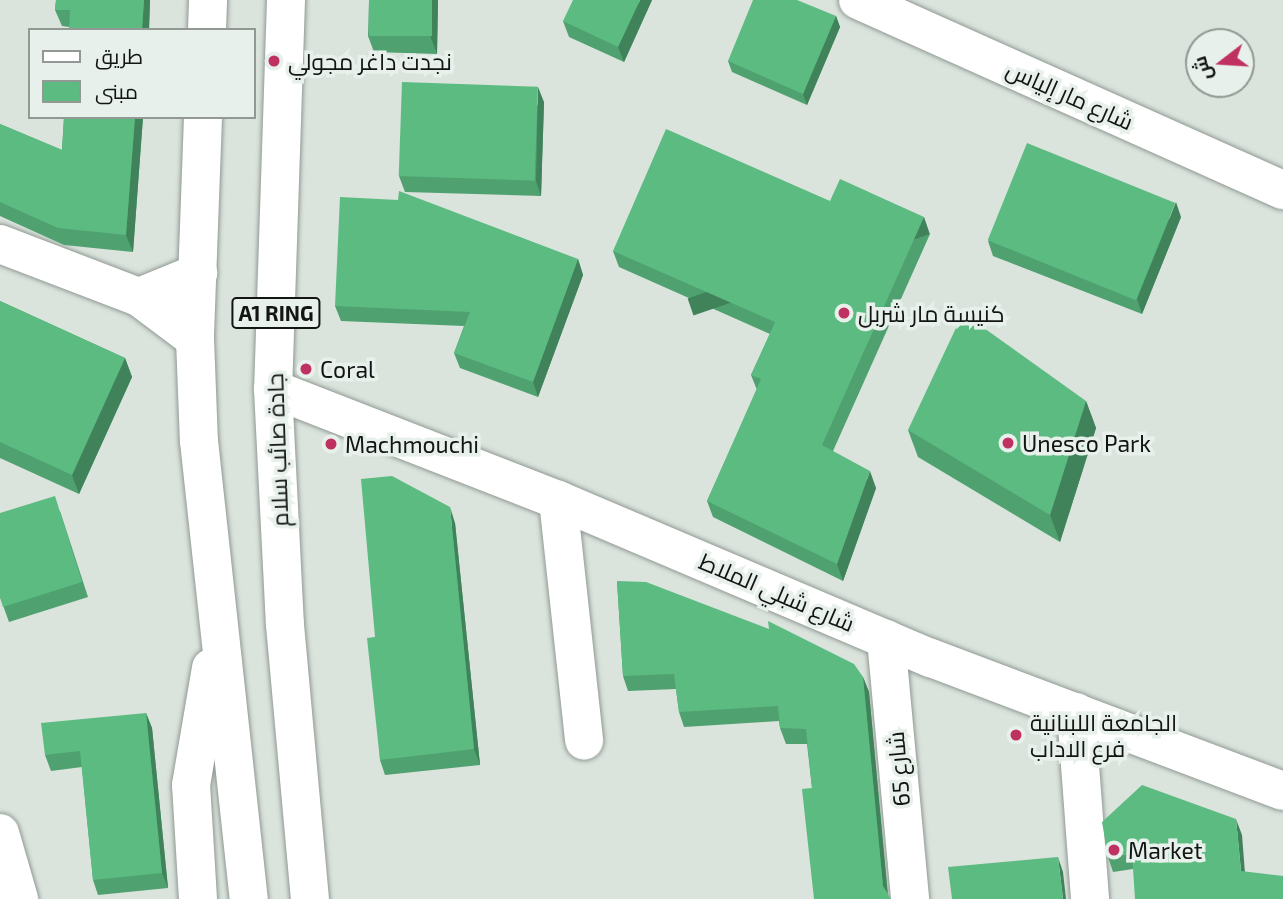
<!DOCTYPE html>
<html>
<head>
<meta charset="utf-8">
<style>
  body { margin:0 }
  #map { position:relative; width:1283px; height:899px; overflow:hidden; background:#dae3dc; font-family:"Exo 2",Cairo,sans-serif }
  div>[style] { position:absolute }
  .roads { filter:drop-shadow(0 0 2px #909993) drop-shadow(0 0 2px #909993) }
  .minor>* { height:38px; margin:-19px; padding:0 19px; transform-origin:19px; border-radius:19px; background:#fff }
  .highway>* { height:38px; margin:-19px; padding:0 19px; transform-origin:19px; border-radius:19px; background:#fff }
  .wall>* { inset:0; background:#4fa16f }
  .shaded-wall>* { inset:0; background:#40835a; transform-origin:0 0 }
  .building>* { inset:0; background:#5cbb81; transform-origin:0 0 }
  .dots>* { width:19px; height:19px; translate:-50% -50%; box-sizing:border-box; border:4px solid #e7f0ea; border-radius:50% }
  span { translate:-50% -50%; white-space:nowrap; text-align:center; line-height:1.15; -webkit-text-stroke:7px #e7f0ea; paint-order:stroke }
  .shield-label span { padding:2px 5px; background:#e7f0ea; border:2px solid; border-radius:5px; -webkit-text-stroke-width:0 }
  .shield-label { font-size:21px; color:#121513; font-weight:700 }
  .poi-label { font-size:23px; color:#121513 }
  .left { translate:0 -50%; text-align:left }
  .street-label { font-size:23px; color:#121513 }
  .legend { position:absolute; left:28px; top:28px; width:228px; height:91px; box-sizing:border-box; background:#e7f0ea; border:2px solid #929894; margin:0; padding:9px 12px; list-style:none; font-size:21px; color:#121513 }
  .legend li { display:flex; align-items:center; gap:14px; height:35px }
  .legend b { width:35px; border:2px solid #929894 }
  .north { position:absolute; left:1185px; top:28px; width:70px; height:70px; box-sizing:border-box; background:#e7f0ea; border:2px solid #929894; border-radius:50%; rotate:253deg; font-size:19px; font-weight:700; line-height:28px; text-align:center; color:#121513 }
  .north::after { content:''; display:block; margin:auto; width:24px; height:32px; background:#bf3161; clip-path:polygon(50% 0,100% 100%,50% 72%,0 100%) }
</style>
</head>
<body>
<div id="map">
  <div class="roads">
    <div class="minor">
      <div style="left:858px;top:0;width:466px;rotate:24.1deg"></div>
      <div style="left:0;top:244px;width:149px;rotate:20.9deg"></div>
      <div style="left:139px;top:297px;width:70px;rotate:36.9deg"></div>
      <div style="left:139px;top:297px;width:64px;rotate:-22.1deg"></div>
      <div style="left:273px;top:389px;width:306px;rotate:21.3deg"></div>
      <div style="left:558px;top:500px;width:405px;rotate:23deg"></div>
      <div style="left:931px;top:658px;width:376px;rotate:20.7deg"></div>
      <div style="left:558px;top:500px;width:242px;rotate:83.8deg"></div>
      <div style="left:886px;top:639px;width:261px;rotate:84.7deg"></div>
      <div style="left:1076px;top:712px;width:188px;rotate:85.7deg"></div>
      <div style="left:0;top:833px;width:69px;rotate:73.9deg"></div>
    </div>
    <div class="highway">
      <div style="left:286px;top:0;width:389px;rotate:91.9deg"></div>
      <div style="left:273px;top:389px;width:236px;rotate:87.1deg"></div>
      <div style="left:285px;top:625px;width:275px;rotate:84.8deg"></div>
      <div style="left:207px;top:30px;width:30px;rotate:-88deg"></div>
      <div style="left:203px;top:117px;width:222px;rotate:92.1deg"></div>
      <div style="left:195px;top:339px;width:102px;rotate:87.8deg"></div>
      <div style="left:199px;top:441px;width:461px;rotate:83.8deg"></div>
      <div style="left:198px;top:899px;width:114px;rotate:-93.5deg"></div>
      <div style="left:191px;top:785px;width:119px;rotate:-80.3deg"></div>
    </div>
  </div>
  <div class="wall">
    <div style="clip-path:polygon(56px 0,150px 0,149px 30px,69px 30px,69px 27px,62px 26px,55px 10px)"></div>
    <div style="clip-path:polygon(369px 0,438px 0,437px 54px,374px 52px,368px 36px)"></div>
    <div style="clip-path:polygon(652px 0,624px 62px,569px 37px,563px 21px)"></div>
    <div style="clip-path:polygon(836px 16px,840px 27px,807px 105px,732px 72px,728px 61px)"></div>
    <div style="clip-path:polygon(544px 102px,541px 196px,405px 192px,399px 176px)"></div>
    <div style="clip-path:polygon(64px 117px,143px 117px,133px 252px,64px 245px,0 216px,0 124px,62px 150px)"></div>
    <div style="clip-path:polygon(830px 201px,930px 234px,833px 451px,876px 488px,843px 581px,713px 517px,707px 501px,757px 390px,751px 375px,770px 334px,619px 267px,613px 251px)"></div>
    <div style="clip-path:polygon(1181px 217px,1142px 314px,993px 256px,988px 241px)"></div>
    <div style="clip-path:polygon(578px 259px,583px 275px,538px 397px,460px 368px,454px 353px,464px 326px,341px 321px,335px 306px)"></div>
    <div style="clip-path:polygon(0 301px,125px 358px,132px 377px,79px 494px,0 458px)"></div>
    <div style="clip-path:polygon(1086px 401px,1096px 428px,1060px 542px,918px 457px,908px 430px)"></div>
    <div style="clip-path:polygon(60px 511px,88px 597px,9px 622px,0 597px)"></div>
    <div style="clip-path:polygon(455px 523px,480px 765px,385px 775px,380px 760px,375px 637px)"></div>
    <div style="clip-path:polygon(617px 581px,863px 677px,869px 692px,888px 894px,812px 788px,807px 744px,786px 744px,780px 728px,779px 721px,684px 727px,679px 712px,676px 689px,628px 691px,623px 676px)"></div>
    <div style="clip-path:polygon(146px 713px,152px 728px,168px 888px,98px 895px,93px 880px,82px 767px,51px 771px,45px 755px)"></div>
    <div style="clip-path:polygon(1242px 835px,1133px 869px,1113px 872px,1108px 857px)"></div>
  </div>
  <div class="shaded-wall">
    <div style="clip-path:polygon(144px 0,150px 0,149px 30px,142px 30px)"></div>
    <div style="clip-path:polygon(432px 0,438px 0,437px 54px,431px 38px)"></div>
    <div style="clip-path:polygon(640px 0,652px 0,624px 62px,618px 47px)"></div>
    <div style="clip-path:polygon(836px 16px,840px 27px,807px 105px,803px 94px)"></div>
    <div style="clip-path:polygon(538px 87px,544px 102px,541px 196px,536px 181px)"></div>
    <div style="clip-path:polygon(135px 117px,143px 117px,133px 252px,126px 235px)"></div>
    <div style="clip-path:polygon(1176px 202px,1181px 217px,1142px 314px,1137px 299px)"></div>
    <div style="left:924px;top:217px;width:18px;height:250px;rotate:71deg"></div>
    <div style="clip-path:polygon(578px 259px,583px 275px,538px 397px,533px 382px)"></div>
    <div style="clip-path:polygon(125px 358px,132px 377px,79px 494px,72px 475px)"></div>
    <div style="clip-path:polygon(1086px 401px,1096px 428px,1060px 542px,1050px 515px)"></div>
    <div style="clip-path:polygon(870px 471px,876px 488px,843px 581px,837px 564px)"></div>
    <div style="clip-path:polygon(450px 507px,455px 523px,480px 765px,474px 749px)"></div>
    <div style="clip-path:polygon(863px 677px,869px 692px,888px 899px,883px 886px)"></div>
    <div style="clip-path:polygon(146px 713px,152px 728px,168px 888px,162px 873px)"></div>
    <div style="clip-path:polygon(1236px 819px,1242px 835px,1246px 886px,1241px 871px)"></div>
    <div style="clip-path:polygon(1058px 857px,1063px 872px,1066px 899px,1063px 899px)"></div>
  </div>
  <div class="building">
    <div style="clip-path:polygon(56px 0,144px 0,142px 30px,69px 30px,70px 10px,55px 10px)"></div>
    <div style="left:369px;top:0;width:63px;height:36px"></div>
    <div style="clip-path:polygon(573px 0,640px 0,618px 47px,563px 21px)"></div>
    <div style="clip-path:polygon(753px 0,797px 0,836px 16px,803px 94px,728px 61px)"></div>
    <div style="left:402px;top:82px;width:136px;height:94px;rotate:2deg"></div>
    <div style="clip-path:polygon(64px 117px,135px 117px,126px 235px,58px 228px,0 202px,0 124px,62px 150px)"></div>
    <div style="clip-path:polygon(666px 129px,830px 201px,840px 179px,924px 217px,822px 445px,870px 471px,837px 564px,707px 501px,761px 379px,751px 375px,775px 322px,613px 251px)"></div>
    <div style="left:1027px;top:143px;width:160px;height:105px;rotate:22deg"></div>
    <div style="clip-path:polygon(399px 191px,578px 259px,533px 382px,454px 353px,470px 312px,335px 306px,340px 197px,398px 200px)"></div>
    <div style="clip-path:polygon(0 301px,125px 358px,72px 475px,0 442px)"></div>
    <div style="clip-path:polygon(963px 313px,1086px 401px,1050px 515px,908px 430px)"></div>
    <div style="clip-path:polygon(392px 476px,450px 507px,474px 749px,380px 760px,367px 638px,375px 637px,361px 479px)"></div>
    <div style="clip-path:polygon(55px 496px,82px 582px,3px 607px,0 597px,0 513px)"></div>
    <div style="clip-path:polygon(617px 581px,646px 582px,769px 629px,768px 621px,854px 664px,863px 677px,883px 886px,891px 899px,814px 899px,802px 789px,812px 788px,806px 729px,780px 728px,778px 706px,679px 712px,674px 674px,623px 676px)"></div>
    <div style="clip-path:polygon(146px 713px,162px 873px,93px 880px,80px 751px,45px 755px,41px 723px)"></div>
    <div style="clip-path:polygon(1142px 785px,1236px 819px,1241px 871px,1283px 876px,1283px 899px,1135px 899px,1132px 853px,1108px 857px,1102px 822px)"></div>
    <div style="clip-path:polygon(1058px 857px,1063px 899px,952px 899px,948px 867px)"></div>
  </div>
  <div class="dots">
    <div style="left:274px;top:61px;background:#bf3161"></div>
    <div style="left:844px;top:313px;background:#bf3161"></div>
    <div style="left:306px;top:369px;background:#bf3161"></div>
    <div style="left:1008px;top:443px;background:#bf3161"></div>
    <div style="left:331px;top:444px;background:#bf3161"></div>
    <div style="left:1016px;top:735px;background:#bf3161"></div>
    <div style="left:1114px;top:850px;background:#bf3161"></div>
  </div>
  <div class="shield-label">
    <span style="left:276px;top:313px">A1 RING</span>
  </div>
  <div class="poi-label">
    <span class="left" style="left:288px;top:61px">نجدت داغر مجولي</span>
    <span class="left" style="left:858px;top:313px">كنيسة مار شربل</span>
    <span class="left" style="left:320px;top:369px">Coral</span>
    <span class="left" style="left:1022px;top:443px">Unesco Park</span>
    <span class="left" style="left:345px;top:444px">Machmouchi</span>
    <span class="left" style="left:1030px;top:735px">الجامعة اللبنانية<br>فرع الاداب</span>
    <span class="left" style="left:1128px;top:850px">Market</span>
  </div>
  <div class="street-label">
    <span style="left:1070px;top:95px;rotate:24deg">شارع مار إلياس</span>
    <span style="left:277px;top:450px;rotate:-92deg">جادة صائب سلام</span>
    <span style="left:777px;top:592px;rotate:23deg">شارع شبلي الملاط</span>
    <span style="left:898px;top:769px;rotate:-95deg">شارع 65</span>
  </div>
  <ul class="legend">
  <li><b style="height:9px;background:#fff"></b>طريق</li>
  <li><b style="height:19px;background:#5cbb81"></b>مبنى</li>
  </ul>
  <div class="north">ش</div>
</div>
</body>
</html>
